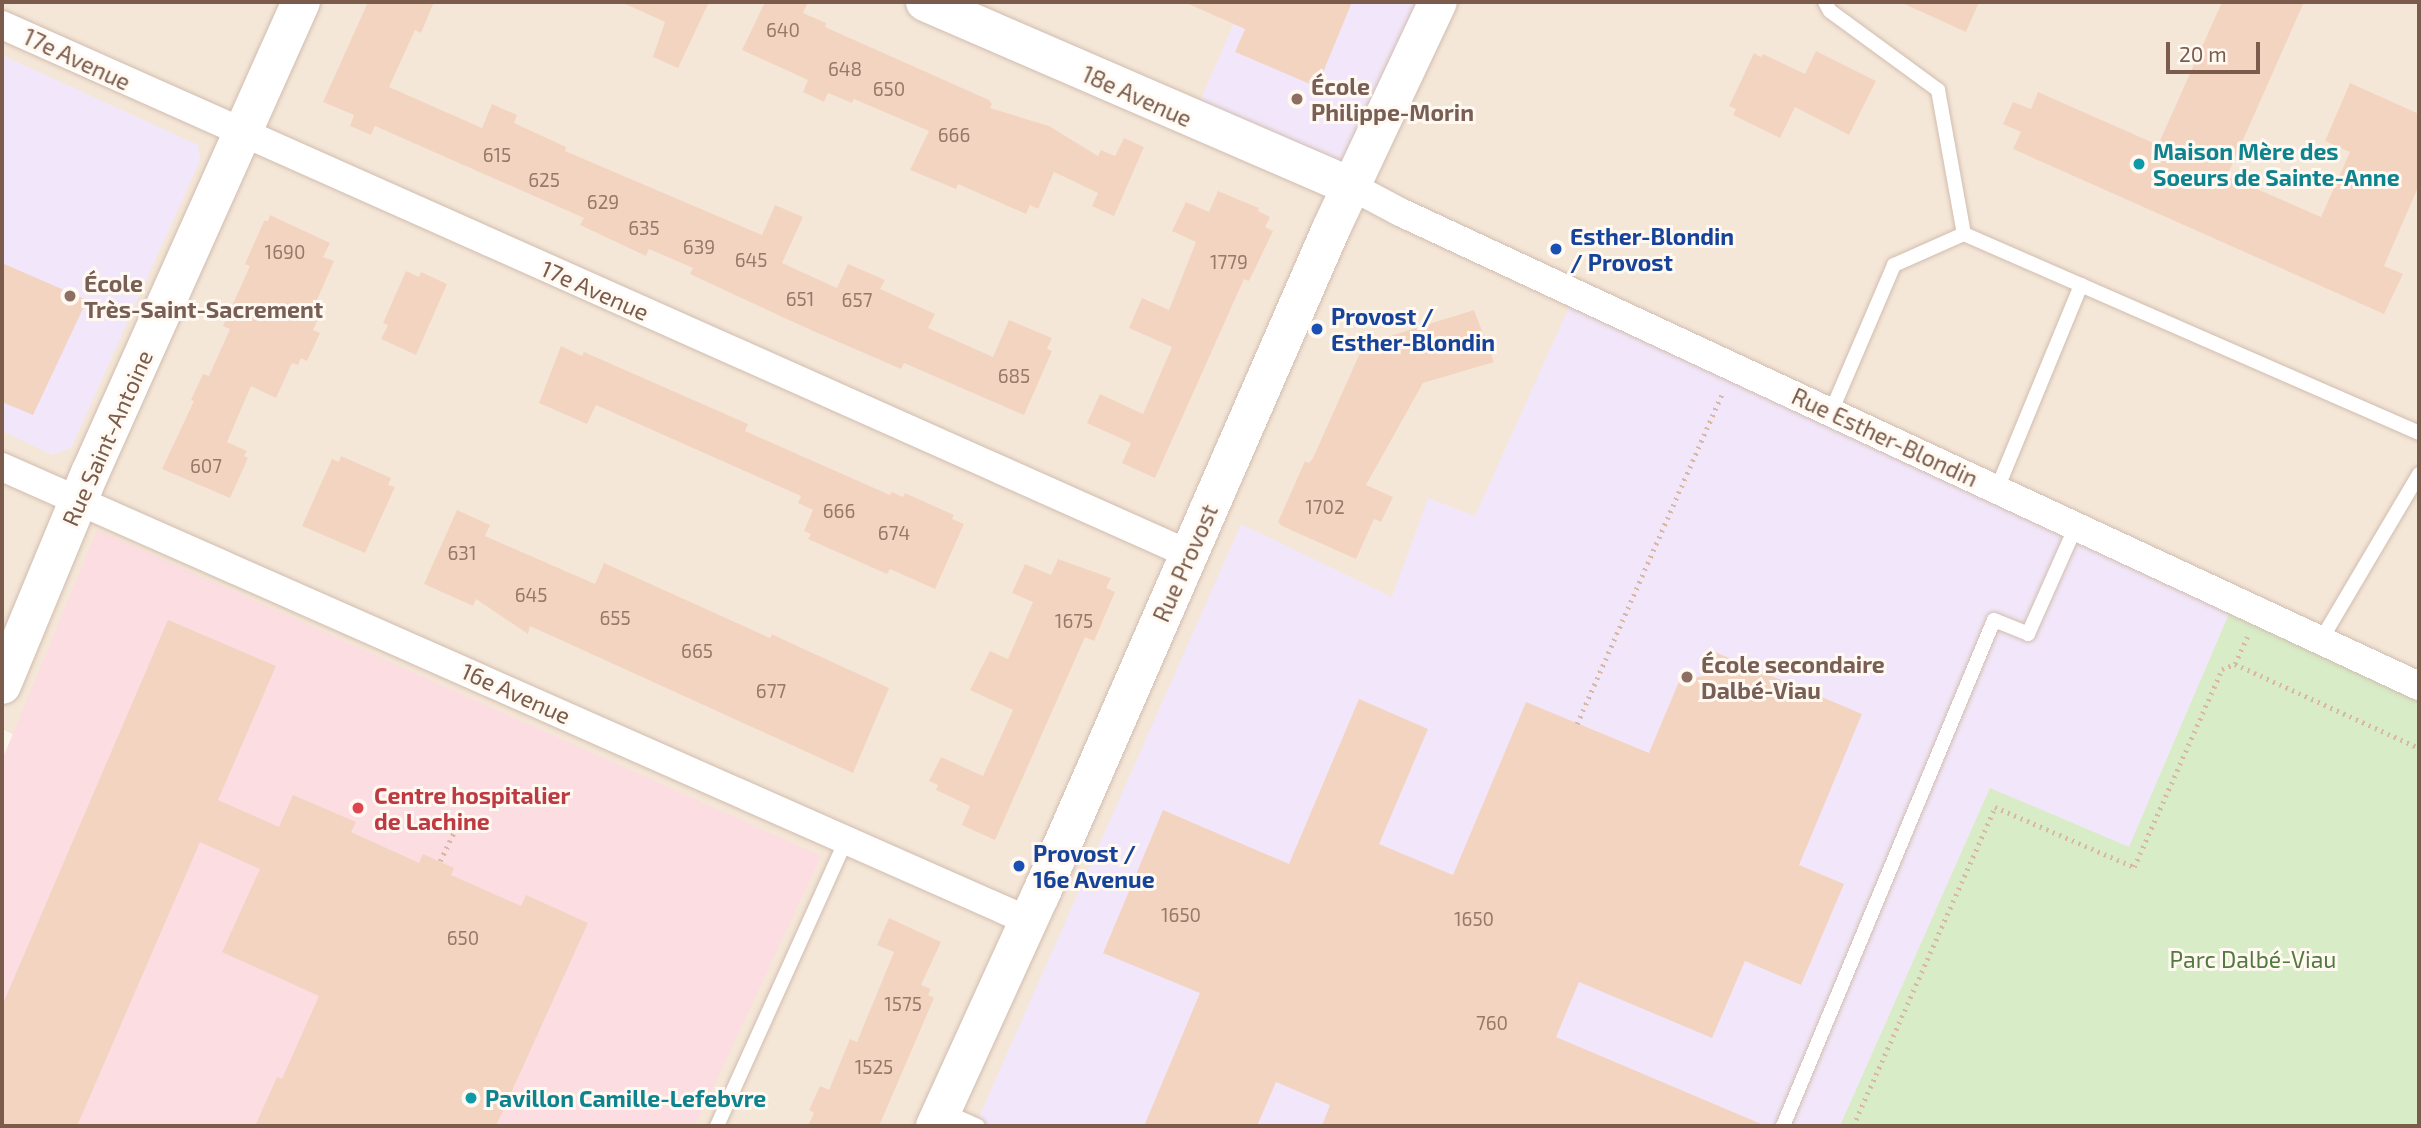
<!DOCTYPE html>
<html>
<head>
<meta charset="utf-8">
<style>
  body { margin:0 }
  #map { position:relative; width:2421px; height:1128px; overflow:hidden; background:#fdf5ea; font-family:"Exo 2",sans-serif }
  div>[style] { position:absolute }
  .residential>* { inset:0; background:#f5e7d8 }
  .education>* { inset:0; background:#f2e7fa }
  .medical>* { inset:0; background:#fbdde2 }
  .green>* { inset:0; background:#d7ecc7 }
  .building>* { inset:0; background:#f3d4c1 }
  .path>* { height:4.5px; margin-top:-2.25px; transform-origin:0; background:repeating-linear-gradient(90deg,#d9b7a3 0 2px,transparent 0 7px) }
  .roads { filter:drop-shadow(0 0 2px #d1bdaf) drop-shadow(0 0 2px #d1bdaf) }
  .lane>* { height:14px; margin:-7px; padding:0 7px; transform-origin:7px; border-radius:7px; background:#fff }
  .street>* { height:28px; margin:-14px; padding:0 14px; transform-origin:14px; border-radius:14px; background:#fff }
  .secondary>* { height:38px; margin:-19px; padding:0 19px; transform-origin:19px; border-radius:19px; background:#fff }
  .dots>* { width:19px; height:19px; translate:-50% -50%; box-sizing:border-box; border:4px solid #fff9f1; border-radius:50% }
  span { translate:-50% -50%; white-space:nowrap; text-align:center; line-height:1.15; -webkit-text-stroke:6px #fff9f1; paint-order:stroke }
  .number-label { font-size:19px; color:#987969 }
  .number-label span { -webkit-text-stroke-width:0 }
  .street-label { font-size:23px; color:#7a5b4c }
  .education-label { font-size:23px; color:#785e54; font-weight:700 }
  .left { translate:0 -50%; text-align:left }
  .culture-label { font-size:23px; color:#0d838f; font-weight:700 }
  .transit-label { font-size:23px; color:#164399; font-weight:700 }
  .health-label { font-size:23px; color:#be3a42; font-weight:700 }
  .park-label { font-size:23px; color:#537a41 }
  .frame { position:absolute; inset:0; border:4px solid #7a5b4c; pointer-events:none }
  .scale { position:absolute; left:2166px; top:42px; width:94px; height:32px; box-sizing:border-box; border:4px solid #7a5b4c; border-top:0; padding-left:9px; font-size:21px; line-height:24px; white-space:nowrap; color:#7a5b4c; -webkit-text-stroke:5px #fff9f1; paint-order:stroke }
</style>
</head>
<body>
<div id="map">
  <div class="residential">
    <div style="clip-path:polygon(2px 2px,2419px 2px,2419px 1126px,2px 1126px,2px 776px,18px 737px,2px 729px)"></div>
  </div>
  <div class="education">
    <div style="clip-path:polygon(1243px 2px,1438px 2px,1351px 186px,1192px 120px)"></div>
    <div style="clip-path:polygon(2px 55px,198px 145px,200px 160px,71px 448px,52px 455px,2px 431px)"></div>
    <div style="clip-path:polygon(1571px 303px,2235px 600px,2129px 847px,1990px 788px,1840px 1126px,975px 1126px,1241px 524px,1392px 597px,1428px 498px,1475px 516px)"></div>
  </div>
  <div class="medical">
    <div style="clip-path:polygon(97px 530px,821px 856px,695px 1126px,2px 1126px,2px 760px)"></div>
  </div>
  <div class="green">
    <div style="clip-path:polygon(2235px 600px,2419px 686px,2419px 1126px,1840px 1126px,1990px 788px,2129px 847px)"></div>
  </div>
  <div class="building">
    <div style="clip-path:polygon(368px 2px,434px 2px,421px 33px,415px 30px,389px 87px,482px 128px,492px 104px,517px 115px,514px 123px,566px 147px,565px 151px,762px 235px,775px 205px,803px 217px,782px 263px,837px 288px,848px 264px,885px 280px,880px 289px,935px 314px,928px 328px,993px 357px,1009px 320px,1052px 338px,1047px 349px,1052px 351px,1024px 415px,904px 363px,901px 369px,804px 327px,690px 274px,693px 268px,649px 249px,646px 256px,580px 225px,584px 218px,375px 126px,371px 135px,350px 126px,354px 115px,323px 102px)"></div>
    <div style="clip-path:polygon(621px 2px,709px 2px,678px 68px,653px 57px,665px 22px)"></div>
    <div style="clip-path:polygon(765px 2px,808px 2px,803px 13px,826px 23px,825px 27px,989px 100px,992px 104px,990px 108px,1049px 126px,1098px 156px,1101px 150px,1115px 156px,1124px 138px,1144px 147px,1114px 216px,1092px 206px,1098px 193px,1054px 172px,1038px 209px,1030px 205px,1026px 214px,958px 184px,956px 189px,910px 170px,929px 131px,854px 99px,852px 103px,828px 93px,824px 102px,803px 92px,808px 80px,742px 50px)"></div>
    <div style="clip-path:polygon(1184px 2px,1352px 2px,1317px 87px,1235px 52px,1245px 29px)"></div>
    <div style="clip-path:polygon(1900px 2px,1979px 2px,1966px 32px)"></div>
    <div style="clip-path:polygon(2222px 2px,2304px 2px,2227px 176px,2321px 217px,2350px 152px,2325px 141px,2350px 83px,2419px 114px,2419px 185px,2384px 266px,2403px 274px,2384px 314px,2013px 149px,2021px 132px,2003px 124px,2013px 102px,2031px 109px,2038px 92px,2158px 145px)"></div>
    <div style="clip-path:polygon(1816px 51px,1876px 81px,1849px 135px,1795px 107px,1780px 138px,1733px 115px,1736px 109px,1729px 106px,1754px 53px,1761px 57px,1763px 54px,1805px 74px)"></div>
    <div style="clip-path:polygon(1218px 191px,1259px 208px,1258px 211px,1270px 217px,1265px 227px,1273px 231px,1249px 281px,1244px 279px,1155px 478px,1122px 463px,1131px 443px,1087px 423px,1100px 394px,1143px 414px,1172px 347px,1129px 328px,1142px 298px,1169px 310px,1196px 242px,1172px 231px,1186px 202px,1209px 212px)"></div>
    <div style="clip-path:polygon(270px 215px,330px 243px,323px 257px,334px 261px,310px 316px,318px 319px,313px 330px,320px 333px,307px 361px,301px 358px,298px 365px,292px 363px,276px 398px,251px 386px,227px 442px,247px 451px,244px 456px,248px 458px,230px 498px,162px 469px,194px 401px,191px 400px,203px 374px,209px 376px,230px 329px,223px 326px,250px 266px,245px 264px,264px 221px,268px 221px)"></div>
    <div style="clip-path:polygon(2px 263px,87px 300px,33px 415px,2px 402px)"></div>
    <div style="clip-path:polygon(406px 271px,419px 277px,421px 272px,447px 284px,416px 355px,381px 339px,388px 325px,383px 323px)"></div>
    <div style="clip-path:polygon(1474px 310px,1494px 362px,1423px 383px,1366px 485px,1393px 497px,1381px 522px,1374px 519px,1356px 559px,1282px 526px,1278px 522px,1305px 461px,1309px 463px,1313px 458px,1364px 344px)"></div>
    <div style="clip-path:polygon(561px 346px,582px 356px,584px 352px,748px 424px,745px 431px,890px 495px,892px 492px,903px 497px,905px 493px,954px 515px,952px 519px,964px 524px,935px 589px,890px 569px,887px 574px,808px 539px,811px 534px,804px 531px,813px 510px,798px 503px,801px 496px,596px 405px,587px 424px,539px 403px)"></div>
    <div style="clip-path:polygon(341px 456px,391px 478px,388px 485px,395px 487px,365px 553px,302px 526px,332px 459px,339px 462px)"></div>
    <div style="clip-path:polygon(457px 510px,490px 525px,485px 536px,595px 584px,604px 563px,770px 638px,772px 634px,782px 639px,889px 688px,853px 773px,530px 626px,528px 634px,476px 599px,473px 606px,424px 584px)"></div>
    <div style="clip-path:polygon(1058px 559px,1111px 578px,1106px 588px,1115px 592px,1094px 641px,1085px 637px,995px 840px,962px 825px,970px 806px,936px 790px,938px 785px,929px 781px,941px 757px,983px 776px,1013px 710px,970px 690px,990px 651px,1008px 659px,1033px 602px,1012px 593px,1025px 564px,1051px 575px)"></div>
    <div style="clip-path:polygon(168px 620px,276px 666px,218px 800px,279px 827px,293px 795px,356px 822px,351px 832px,419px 863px,423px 854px,454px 868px,451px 875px,521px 906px,526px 895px,588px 923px,496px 1126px,255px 1126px,277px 1077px,282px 1079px,319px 996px,222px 952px,260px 869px,200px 842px,77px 1126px,2px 1126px,2px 1006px)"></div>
    <div style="clip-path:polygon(1715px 652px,1862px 714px,1799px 865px,1844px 884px,1801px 985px,1745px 961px,1712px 1038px,1579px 982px,1556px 1037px,1766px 1126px,1322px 1126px,1330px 1105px,1276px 1082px,1257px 1126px,1144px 1126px,1200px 993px,1103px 953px,1163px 810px,1289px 864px,1359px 699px,1428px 729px,1379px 844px,1453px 875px,1526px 702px,1649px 753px,1680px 679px,1705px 676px)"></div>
    <div style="clip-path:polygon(889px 918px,941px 942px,921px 985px,931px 989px,928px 995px,934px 998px,879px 1126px,808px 1126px,814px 1113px,809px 1110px,820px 1086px,829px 1090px,850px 1039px,857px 1042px,894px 952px,877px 945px)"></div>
  </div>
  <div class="path">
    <div style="left:2235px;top:664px;width:202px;rotate:24.5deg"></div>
    <div style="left:1577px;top:724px;width:361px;rotate:-66.3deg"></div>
    <div style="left:440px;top:861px;width:32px;rotate:-64deg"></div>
    <div style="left:1853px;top:1126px;width:349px;rotate:-66deg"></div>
    <div style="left:1995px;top:807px;width:151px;rotate:23.3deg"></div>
    <div style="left:2134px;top:867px;width:217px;rotate:-66deg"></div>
    <div style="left:2222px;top:669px;width:14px;rotate:-21deg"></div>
    <div style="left:2235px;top:664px;width:30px;rotate:-66deg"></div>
  </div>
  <div class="roads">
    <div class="lane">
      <div style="left:1825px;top:2px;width:10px;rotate:61deg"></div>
      <div style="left:1830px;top:11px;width:134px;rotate:36.2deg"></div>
      <div style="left:1938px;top:90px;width:146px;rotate:79.8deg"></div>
      <div style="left:1964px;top:234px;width:497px;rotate:23.6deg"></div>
      <div style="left:1831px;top:412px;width:160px;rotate:-66.8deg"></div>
      <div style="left:1894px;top:265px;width:77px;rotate:-23.9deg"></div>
      <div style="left:1997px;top:489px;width:221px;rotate:-67.6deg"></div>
      <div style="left:2321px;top:640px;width:193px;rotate:-59.4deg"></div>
      <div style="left:944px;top:1111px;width:37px;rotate:24deg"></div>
      <div style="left:717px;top:1126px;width:314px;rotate:-65.7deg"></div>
      <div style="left:1783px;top:1126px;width:548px;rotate:-67.36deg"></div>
      <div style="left:1994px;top:620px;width:37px;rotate:22deg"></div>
      <div style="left:2028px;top:634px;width:118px;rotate:-66deg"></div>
    </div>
    <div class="street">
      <div style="left:2px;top:25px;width:1300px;rotate:24.02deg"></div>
      <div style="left:1351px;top:186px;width:55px;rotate:28deg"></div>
      <div style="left:1400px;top:212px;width:1124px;rotate:24.95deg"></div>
      <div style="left:2px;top:467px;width:1123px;rotate:23.85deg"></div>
    </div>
    <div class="secondary">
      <div style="left:925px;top:2px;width:464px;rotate:23.4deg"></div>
      <div style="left:2px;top:685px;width:230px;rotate:-67.5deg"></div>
      <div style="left:90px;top:473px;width:516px;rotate:-65.87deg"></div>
      <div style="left:935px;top:1126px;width:253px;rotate:-65.5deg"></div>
      <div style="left:1040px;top:896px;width:728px;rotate:-66.43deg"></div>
      <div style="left:1331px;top:229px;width:251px;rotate:-64.8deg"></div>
    </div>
  </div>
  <div class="dots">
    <div style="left:1297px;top:99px;background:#8d6e63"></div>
    <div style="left:2139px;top:164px;background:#0f9aa8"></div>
    <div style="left:1556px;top:249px;background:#1a4fb4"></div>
    <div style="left:70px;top:296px;background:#8d6e63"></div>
    <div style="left:1317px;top:329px;background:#1a4fb4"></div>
    <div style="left:1687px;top:677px;background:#8d6e63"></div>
    <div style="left:358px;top:808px;background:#e0444e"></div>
    <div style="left:1019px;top:866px;background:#1a4fb4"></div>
    <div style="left:471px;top:1098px;background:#0f9aa8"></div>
  </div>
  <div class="number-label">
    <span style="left:783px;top:30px">640</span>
    <span style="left:845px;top:69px">648</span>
    <span style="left:889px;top:89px">650</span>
    <span style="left:954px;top:135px">666</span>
    <span style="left:497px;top:155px">615</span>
    <span style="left:544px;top:180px">625</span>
    <span style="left:603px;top:202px">629</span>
    <span style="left:644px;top:228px">635</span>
    <span style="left:699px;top:247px">639</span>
    <span style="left:285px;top:252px">1690</span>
    <span style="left:751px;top:260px">645</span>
    <span style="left:1229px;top:262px">1779</span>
    <span style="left:800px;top:299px">651</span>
    <span style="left:857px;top:300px">657</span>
    <span style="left:1014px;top:376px">685</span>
    <span style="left:206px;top:466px">607</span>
    <span style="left:1325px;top:507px">1702</span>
    <span style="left:839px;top:511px">666</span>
    <span style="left:894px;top:533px">674</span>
    <span style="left:462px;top:553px">631</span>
    <span style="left:531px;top:595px">645</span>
    <span style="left:615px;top:618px">655</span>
    <span style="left:1074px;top:621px">1675</span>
    <span style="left:697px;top:651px">665</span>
    <span style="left:771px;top:691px">677</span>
    <span style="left:1181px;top:915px">1650</span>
    <span style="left:1474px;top:919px">1650</span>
    <span style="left:463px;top:938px">650</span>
    <span style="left:903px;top:1004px">1575</span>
    <span style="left:1492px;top:1023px">760</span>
    <span style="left:874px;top:1067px">1525</span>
  </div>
  <div class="street-label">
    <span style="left:77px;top:59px;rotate:25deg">17e Avenue</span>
    <span style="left:1137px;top:96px;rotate:24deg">18e Avenue</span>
    <span style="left:595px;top:290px;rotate:24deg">17e Avenue</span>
    <span style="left:1885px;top:437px;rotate:25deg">Rue Esther-Blondin</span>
    <span style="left:107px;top:438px;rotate:-66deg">Rue Saint-Antoine</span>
    <span style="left:1185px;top:563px;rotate:-66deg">Rue Provost</span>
    <span style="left:516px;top:693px;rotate:24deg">16e Avenue</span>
  </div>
  <div class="education-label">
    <span class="left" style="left:1311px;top:99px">École<br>Philippe-Morin</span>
    <span class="left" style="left:84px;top:296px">École<br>Très-Saint-Sacrement</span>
    <span class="left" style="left:1701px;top:677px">École secondaire<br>Dalbé-Viau</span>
  </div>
  <div class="culture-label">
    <span class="left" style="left:2153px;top:164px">Maison Mère des<br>Soeurs de Sainte-Anne</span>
    <span class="left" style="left:485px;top:1098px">Pavillon Camille-Lefebvre</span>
  </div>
  <div class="transit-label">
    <span class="left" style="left:1570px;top:249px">Esther-Blondin<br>/ Provost</span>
    <span class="left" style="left:1331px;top:329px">Provost /<br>Esther-Blondin</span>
    <span class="left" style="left:1033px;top:866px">Provost /<br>16e Avenue</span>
  </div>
  <div class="health-label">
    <span class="left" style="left:374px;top:808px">Centre hospitalier<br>de Lachine</span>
  </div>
  <div class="park-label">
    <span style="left:2253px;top:959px">Parc Dalbé-Viau</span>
  </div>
  <div class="frame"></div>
  <div class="scale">20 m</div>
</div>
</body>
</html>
